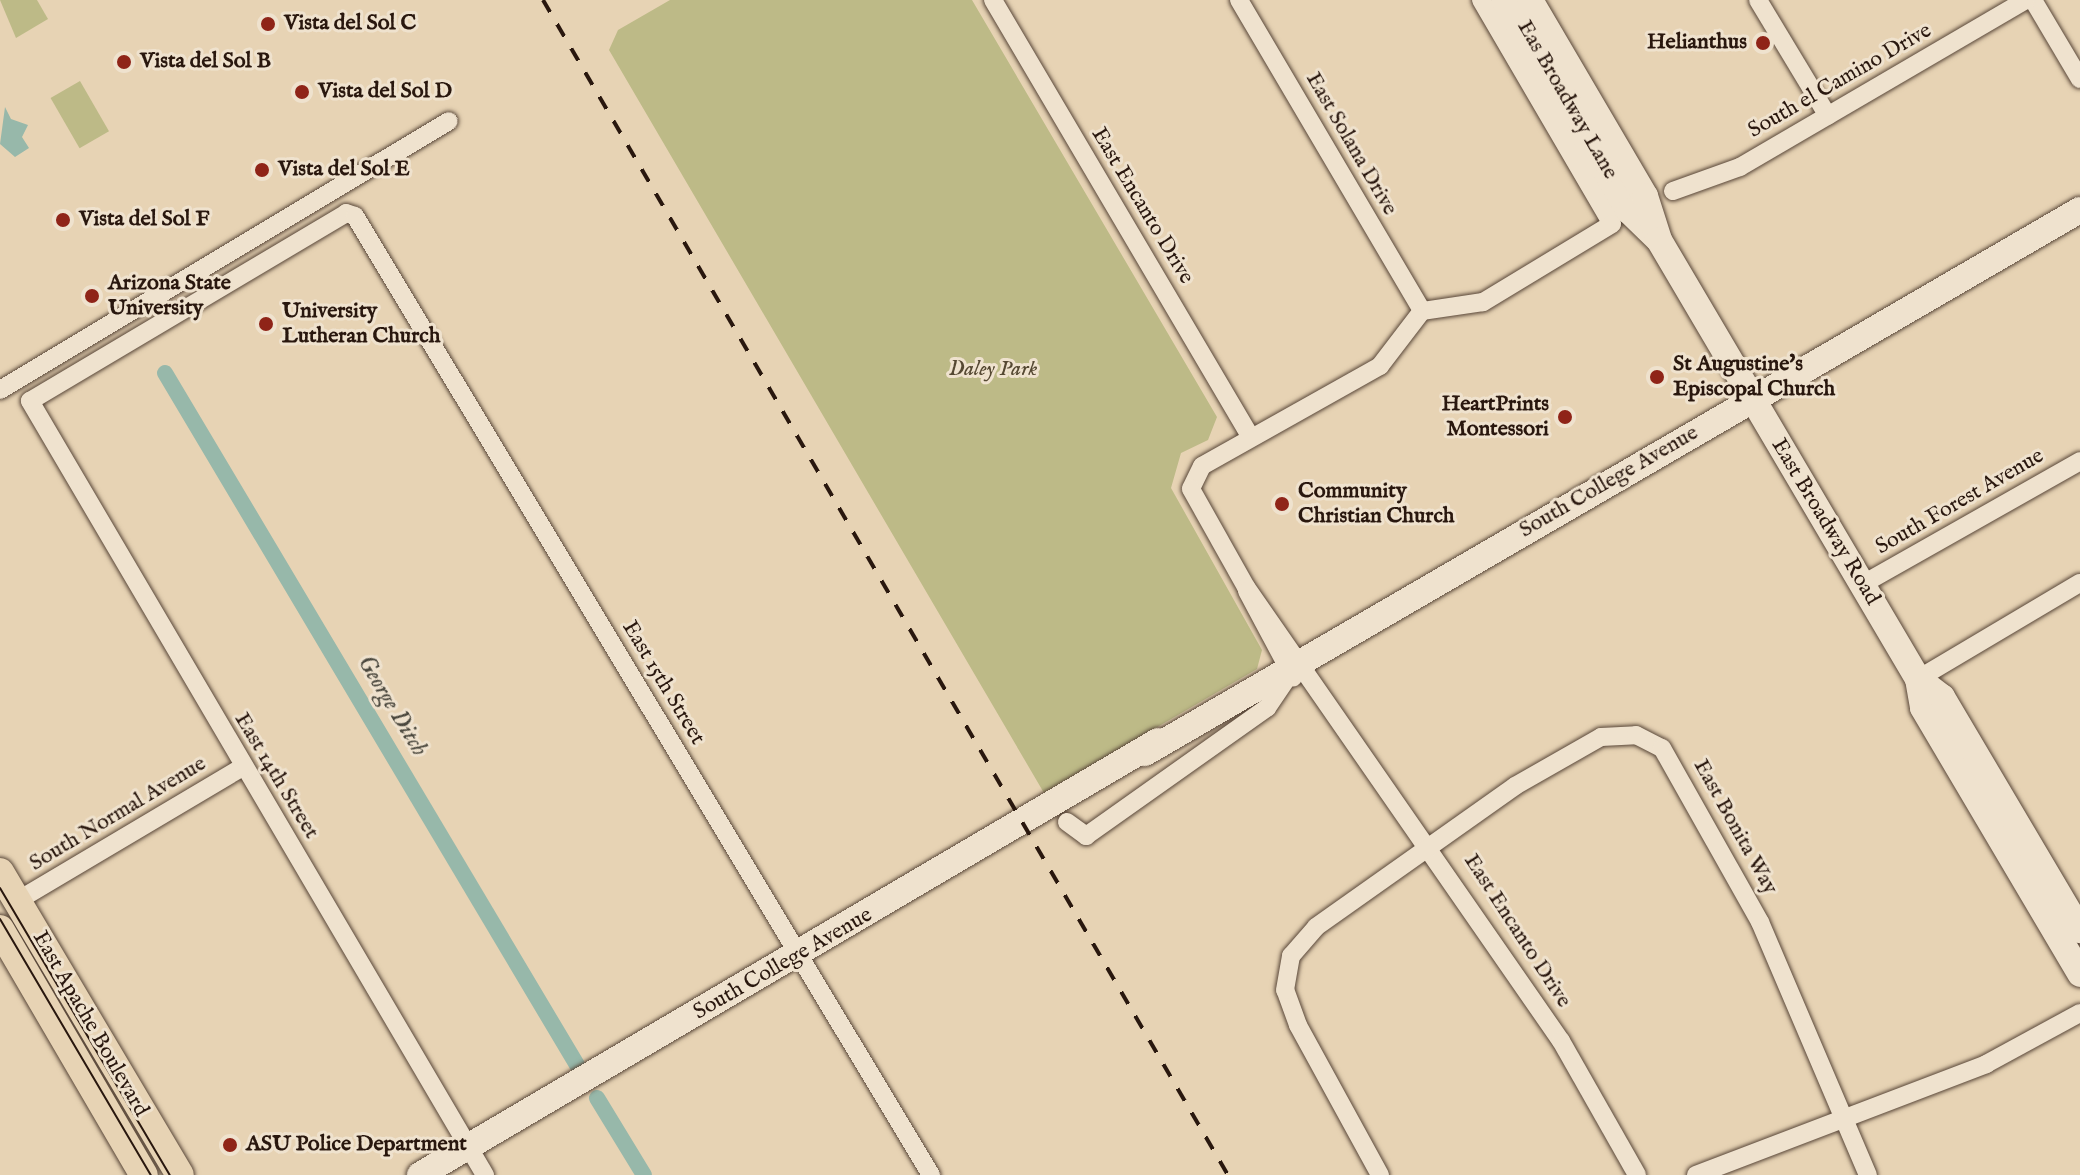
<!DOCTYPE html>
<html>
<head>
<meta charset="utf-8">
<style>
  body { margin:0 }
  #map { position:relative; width:2080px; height:1175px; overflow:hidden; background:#e7d3b4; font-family:"IM FELL English",serif }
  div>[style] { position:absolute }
  .green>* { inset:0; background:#bdba87; transform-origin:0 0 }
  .water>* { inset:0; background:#97b8aa }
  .canal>* { height:16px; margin:-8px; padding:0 8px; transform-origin:8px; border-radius:8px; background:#97b8aa }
  .roads { filter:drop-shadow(0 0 2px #584638) drop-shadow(0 0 2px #584638) }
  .street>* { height:18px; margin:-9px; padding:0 9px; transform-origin:9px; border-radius:9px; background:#efe2ce }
  .secondary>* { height:26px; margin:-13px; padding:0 13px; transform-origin:13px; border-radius:13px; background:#efe2ce }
  .primary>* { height:28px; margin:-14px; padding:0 14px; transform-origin:14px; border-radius:14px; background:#e7d3b4 }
  .tram>* { height:2px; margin:-1px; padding:0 1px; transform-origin:1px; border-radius:1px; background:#29170e }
  .rail>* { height:4px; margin-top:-2px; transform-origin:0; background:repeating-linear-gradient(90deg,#29170e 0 14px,transparent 0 28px) }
  .dots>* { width:22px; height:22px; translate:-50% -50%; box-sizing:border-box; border:4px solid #efe2ce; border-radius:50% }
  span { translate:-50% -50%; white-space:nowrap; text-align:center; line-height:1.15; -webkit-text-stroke:6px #efe2ce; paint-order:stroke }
  .poi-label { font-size:22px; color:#29170e; font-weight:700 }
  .left { translate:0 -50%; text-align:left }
  .right { translate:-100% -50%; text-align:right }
  .street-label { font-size:22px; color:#29170e }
  .park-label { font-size:22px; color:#554832; font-style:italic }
  .water-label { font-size:24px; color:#4a473d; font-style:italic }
</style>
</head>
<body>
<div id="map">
  <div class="green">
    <div style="clip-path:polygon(0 0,37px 0,48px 19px,16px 38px)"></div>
    <div style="clip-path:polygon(670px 0,972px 0,1217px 417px,1208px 440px,1181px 453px,1171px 488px,1262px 650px,1257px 669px,1044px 793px,609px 50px,618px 30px)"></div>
    <div style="left:80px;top:81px;width:58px;height:34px;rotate:60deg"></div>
  </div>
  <div class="water">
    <div style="clip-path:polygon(5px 107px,11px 119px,28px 125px,22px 137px,29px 148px,15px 157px,0 144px)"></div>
  </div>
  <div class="canal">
    <div style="left:165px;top:373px;width:805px;rotate:59.23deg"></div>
    <div style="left:597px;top:1098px;width:90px;rotate:58.6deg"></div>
  </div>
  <div class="roads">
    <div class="street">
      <div style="left:993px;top:0;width:506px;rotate:59.48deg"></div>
      <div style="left:1239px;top:0;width:361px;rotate:59.5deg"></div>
      <div style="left:1481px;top:0;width:259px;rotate:59.7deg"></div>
      <div style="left:1612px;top:224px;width:151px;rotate:148.8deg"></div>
      <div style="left:1483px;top:302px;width:62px;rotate:171.6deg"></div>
      <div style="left:1422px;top:311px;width:69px;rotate:127.4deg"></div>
      <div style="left:1380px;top:366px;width:204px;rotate:150.7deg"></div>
      <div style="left:1202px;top:466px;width:25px;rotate:116deg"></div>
      <div style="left:1191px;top:489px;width:112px;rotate:60.7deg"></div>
      <div style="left:1246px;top:587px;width:553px;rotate:55.25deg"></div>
      <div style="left:1561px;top:1041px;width:154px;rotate:60.4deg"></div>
      <div style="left:1758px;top:0;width:135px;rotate:58.9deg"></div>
      <div style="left:2033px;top:0;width:92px;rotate:59.3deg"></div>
      <div style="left:1673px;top:191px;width:71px;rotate:-19.7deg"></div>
      <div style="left:1740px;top:167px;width:331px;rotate:-30.3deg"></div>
      <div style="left:0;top:390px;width:523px;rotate:-30.93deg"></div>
      <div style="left:1863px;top:584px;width:249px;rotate:-29.5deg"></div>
      <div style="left:1247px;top:591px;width:98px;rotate:61.9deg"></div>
      <div style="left:1918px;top:679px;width:188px;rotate:-30.7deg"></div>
      <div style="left:1067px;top:822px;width:24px;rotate:36deg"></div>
      <div style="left:1086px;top:836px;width:222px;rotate:-35.3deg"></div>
      <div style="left:1267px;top:708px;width:41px;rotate:-55.9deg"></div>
      <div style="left:17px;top:901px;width:263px;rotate:-30.7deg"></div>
      <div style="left:485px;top:1175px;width:898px;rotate:-120.45deg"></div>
      <div style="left:30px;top:401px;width:368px;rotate:-30.7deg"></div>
      <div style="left:346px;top:213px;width:9px;rotate:18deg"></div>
      <div style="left:355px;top:216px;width:1119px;rotate:59.01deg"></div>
      <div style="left:1380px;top:1175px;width:171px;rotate:-118.7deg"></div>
      <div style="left:1298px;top:1025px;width:37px;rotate:-110deg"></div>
      <div style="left:1285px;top:990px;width:35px;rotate:-80deg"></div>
      <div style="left:1291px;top:956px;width:38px;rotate:-49deg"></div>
      <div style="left:1316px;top:927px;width:244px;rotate:-35.3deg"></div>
      <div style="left:1515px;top:786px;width:99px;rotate:-29.7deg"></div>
      <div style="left:1601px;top:737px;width:35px;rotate:-3deg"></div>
      <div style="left:1636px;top:735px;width:29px;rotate:27deg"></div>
      <div style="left:1662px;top:748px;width:200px;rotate:60.6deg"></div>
      <div style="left:1760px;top:922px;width:275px;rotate:66.9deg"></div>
      <div style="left:1696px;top:1175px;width:311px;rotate:-20.9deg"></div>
      <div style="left:1986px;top:1064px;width:107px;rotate:-28.5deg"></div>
    </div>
    <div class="secondary">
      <div style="left:1504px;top:0;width:245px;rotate:59.4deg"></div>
      <div style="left:1629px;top:211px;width:39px;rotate:44deg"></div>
      <div style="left:1530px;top:0;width:227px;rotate:59.6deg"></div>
      <div style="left:1645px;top:196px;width:46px;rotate:72.3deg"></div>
      <div style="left:1659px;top:240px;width:510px;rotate:59.46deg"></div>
      <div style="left:1918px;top:679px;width:29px;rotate:80deg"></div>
      <div style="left:1923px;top:708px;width:309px;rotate:59.4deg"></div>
      <div style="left:1918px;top:679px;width:30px;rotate:37deg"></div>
      <div style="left:1942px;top:697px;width:271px;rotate:59.4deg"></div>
      <div style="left:1145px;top:753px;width:1081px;rotate:-30.15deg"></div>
      <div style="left:420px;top:1175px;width:856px;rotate:-30.46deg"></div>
    </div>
    <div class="primary">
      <div style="left:0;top:872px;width:352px;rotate:59.3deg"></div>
      <div style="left:0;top:929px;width:285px;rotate:59.7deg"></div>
    </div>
  </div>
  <div class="tram">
    <div style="left:0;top:888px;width:334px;rotate:59.4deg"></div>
    <div style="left:0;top:919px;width:297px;rotate:59.5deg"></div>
  </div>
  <div class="rail">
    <div style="left:543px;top:0;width:1360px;rotate:59.76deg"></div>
  </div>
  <div class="dots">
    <div style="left:268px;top:24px;background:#8f2418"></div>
    <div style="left:1763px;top:43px;background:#8f2418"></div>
    <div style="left:124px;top:62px;background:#8f2418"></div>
    <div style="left:302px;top:92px;background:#8f2418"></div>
    <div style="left:262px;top:170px;background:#8f2418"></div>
    <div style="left:63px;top:220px;background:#8f2418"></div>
    <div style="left:92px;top:296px;background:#8f2418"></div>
    <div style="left:266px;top:324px;background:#8f2418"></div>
    <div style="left:1657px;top:377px;background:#8f2418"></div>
    <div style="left:1565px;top:417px;background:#8f2418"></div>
    <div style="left:1282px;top:504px;background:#8f2418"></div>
    <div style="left:230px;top:1145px;background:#8f2418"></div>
  </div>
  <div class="poi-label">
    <span class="left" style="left:284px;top:24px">Vista del Sol C</span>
    <span class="right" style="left:1747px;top:43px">Helianthus</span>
    <span class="left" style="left:140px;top:62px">Vista del Sol B</span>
    <span class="left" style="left:318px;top:92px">Vista del Sol D</span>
    <span class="left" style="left:278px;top:170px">Vista del Sol E</span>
    <span class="left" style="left:79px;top:220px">Vista del Sol F</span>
    <span class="left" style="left:108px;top:296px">Arizona State<br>University</span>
    <span class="left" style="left:282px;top:324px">University<br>Lutheran Church</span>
    <span class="left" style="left:1673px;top:377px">St Augustine's<br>Episcopal Church</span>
    <span class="right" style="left:1549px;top:417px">HeartPrints<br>Montessori</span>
    <span class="left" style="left:1298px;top:504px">Community<br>Christian Church</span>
    <span class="left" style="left:246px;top:1145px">ASU Police Department</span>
  </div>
  <div class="street-label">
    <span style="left:1840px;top:81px;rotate:-30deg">South el Camino Drive</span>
    <span style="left:1567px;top:100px;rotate:60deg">Eas Broadway Lane</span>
    <span style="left:1351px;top:144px;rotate:60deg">East Solana Drive</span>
    <span style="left:1142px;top:206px;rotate:59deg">East Encanto Drive</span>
    <span style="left:1609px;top:482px;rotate:-30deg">South College Avenue</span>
    <span style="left:1960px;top:502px;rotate:-30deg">South Forest Avenue</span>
    <span style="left:1825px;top:522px;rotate:59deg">East Broadway Road</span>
    <span style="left:663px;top:683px;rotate:59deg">East 15th Street</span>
    <span style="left:276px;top:776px;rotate:59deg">East 14th Street</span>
    <span style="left:118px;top:814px;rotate:-31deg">South Normal Avenue</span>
    <span style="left:1735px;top:827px;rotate:61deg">East Bonita Way</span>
    <span style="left:1517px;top:931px;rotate:57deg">East Encanto Drive</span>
    <span style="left:783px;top:964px;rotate:-30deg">South College Avenue</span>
    <span style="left:90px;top:1024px;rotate:60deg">East Apache Boulevard</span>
  </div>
  <div class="park-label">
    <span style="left:993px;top:370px">Daley Park</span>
  </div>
  <div class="water-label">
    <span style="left:392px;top:706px;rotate:59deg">George Ditch</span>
  </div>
</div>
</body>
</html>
